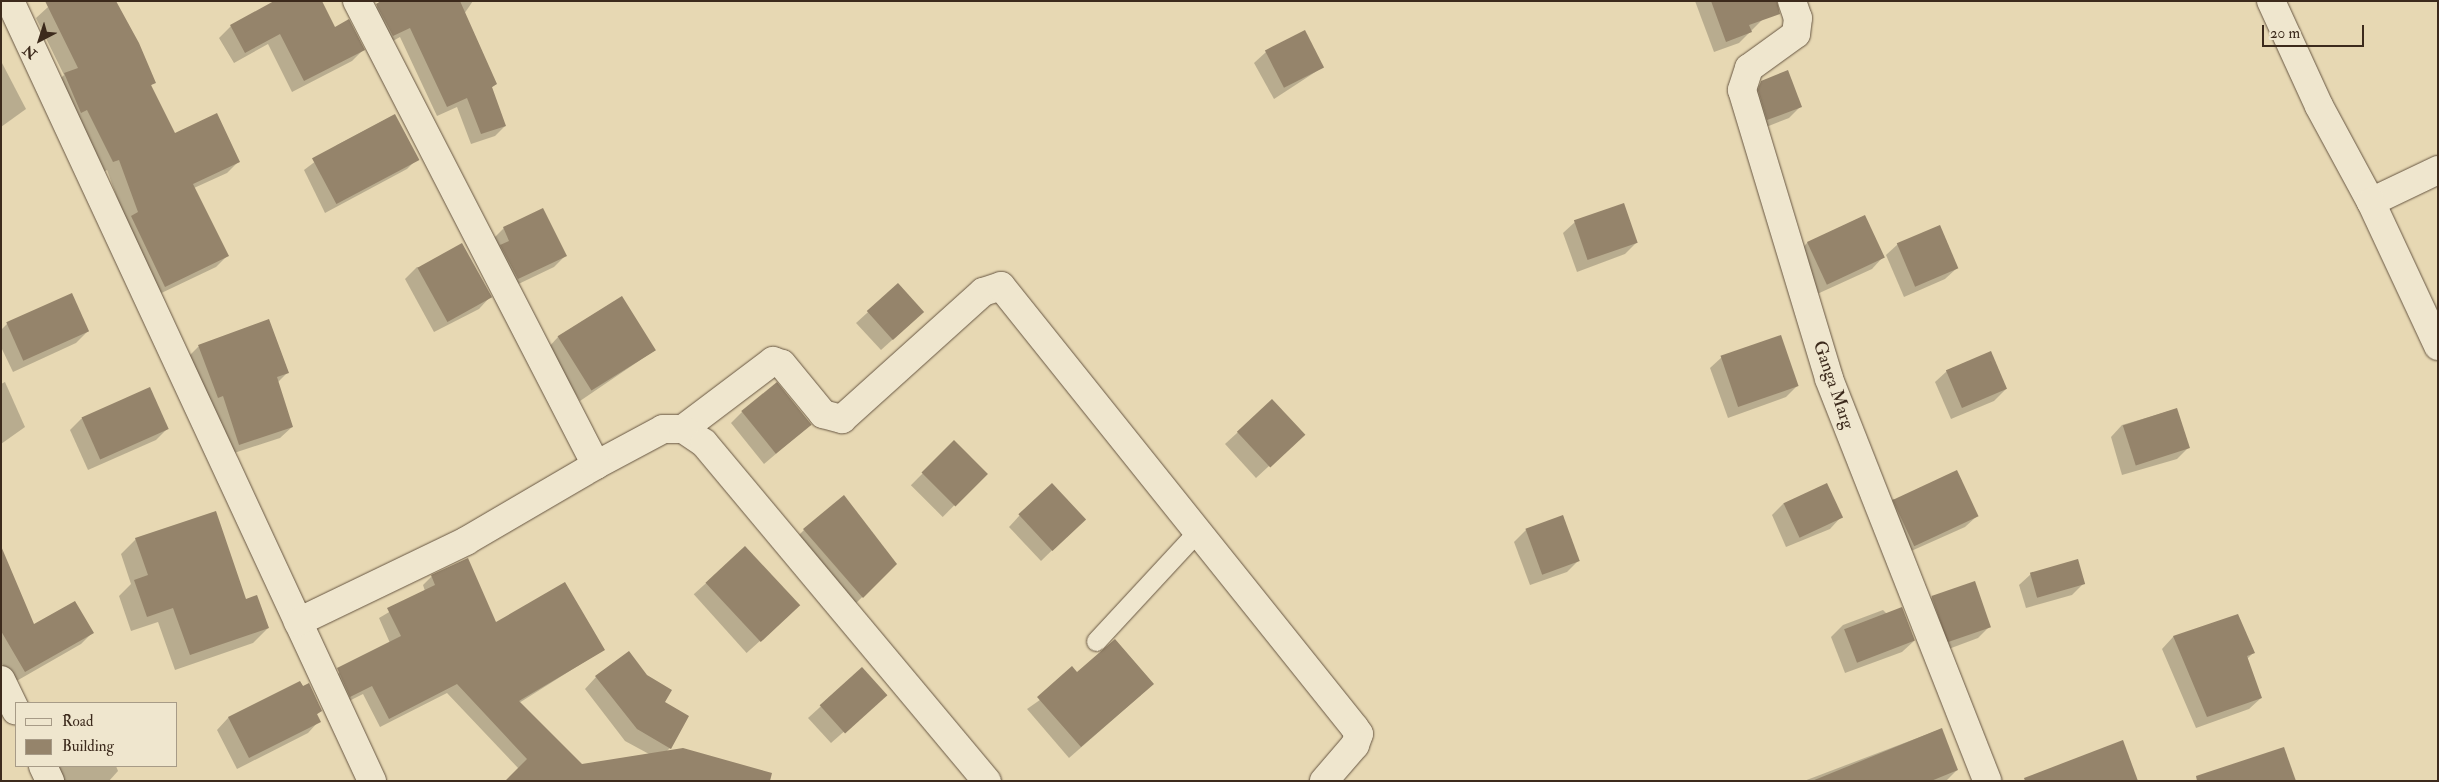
<!DOCTYPE html>
<html>
<head>
<meta charset="utf-8">
<style>
  body { margin:0 }
  #map { position:relative; width:2439px; height:782px; overflow:hidden; background:#e7d8b3; font-family:"IM FELL Double Pica",serif }
  div>[style] { position:absolute }
  .shadow>* { inset:0; background:#0003; transform-origin:0 0 }
  .building>* { inset:0; background:#95846b; transform-origin:0 0 }
  .roads { filter:drop-shadow(0 0 1px #675642) drop-shadow(0 0 1px #675642) }
  .lane>* { height:19px; margin:-9.5px; padding:0 9.5px; transform-origin:9.5px; border-radius:9.5px; background:#efe6ce }
  .street>* { height:28px; margin:-14px; padding:0 14px; transform-origin:14px; border-radius:14px; background:#efe6ce }
  span { translate:-50% -50%; white-space:nowrap; text-align:center; line-height:1.15; -webkit-text-stroke:4.5px #efe6ce; paint-order:stroke }
  .street-label { font-size:18px; color:#3c2a1c }
  .frame { position:absolute; inset:0; border:2px solid #3c2a1c; pointer-events:none }
  .legend { position:absolute; left:15px; top:702px; width:162px; height:65px; box-sizing:border-box; background:#efe6ce; border:1px solid #a79b87; margin:0; padding:6px 9px; list-style:none; font-size:15px; color:#3c2a1c }
  .legend li { display:flex; align-items:center; gap:10px; height:25px }
  .legend b { width:25px; border:1px solid #a79b87 }
  .north { position:absolute; left:15px; top:15px; width:50px; height:50px; -webkit-text-stroke:4px #efe6ce; paint-order:stroke; rotate:220deg; font-size:14px; font-weight:700; line-height:20px; text-align:center; color:#3c2a1c }
  .north::after { content:''; display:block; margin:auto; width:18px; height:22px; background:#3c2a1c; clip-path:polygon(50% 0,100% 100%,50% 72%,0 100%) }
  .scale { position:absolute; left:2262px; top:25px; width:102px; height:22px; box-sizing:border-box; border:2px solid #3c2a1c; border-top:0; padding-left:6px; font-size:15px; line-height:18px; white-space:nowrap; color:#3c2a1c; -webkit-text-stroke:4px #efe6ce; paint-order:stroke }
</style>
</head>
<body>
<div id="map">
  <div class="shadow">
    <div style="clip-path:polygon(383px 1px,473px 1px,464px 14px,496px 84px,491px 88px,505px 126px,495px 136px,471px 144px,457px 107px,437px 116px,400px 37px,384px 46px,367px 15px)"></div>
    <div style="clip-path:polygon(1695px 1px,1755px 1px,1763px 19px,1739px 43px,1714px 52px)"></div>
    <div style="clip-path:polygon(48px 7px,154px 82px,150px 87px,174px 134px,238px 162px,227px 173px,194px 188px,227px 256px,216px 267px,153px 297px,107px 170px,102px 173px,53px 86px,64px 75px,36px 18px)"></div>
    <div style="clip-path:polygon(231px 26px,335px 29px,363px 50px,352px 61px,292px 92px,268px 44px,234px 63px,219px 38px)"></div>
    <div style="clip-path:polygon(1266px 52px,1323px 67px,1274px 99px,1254px 63px)"></div>
    <div style="clip-path:polygon(2px 63px,26px 109px,1px 127px,1px 64px)"></div>
    <div style="clip-path:polygon(1762px 82px,1801px 106px,1789px 118px,1756px 131px,1750px 94px)"></div>
    <div style="clip-path:polygon(394px 115px,417px 159px,407px 169px,325px 213px,304px 170px,337px 145px)"></div>
    <div style="clip-path:polygon(1864px 216px,1883px 257px,1872px 269px,1815px 295px,1796px 255px,1807px 243px)"></div>
    <div style="clip-path:polygon(1575px 222px,1637px 242px,1625px 254px,1577px 272px,1563px 233px)"></div>
    <div style="clip-path:polygon(504px 228px,565px 256px,554px 267px,506px 290px,492px 240px)"></div>
    <div style="clip-path:polygon(1898px 244px,1957px 268px,1945px 279px,1904px 297px,1886px 255px)"></div>
    <div style="clip-path:polygon(417px 267px,490px 297px,479px 309px,434px 332px,405px 279px)"></div>
    <div style="clip-path:polygon(898px 285px,911px 323px,881px 350px,856px 323px)"></div>
    <div style="clip-path:polygon(269px 321px,288px 372px,277px 383px,292px 427px,280px 438px,228px 455px,187px 358px,198px 347px)"></div>
    <div style="clip-path:polygon(7px 324px,88px 331px,76px 343px,13px 372px,1px 347px,1px 330px)"></div>
    <div style="clip-path:polygon(558px 337px,655px 350px,580px 401px,547px 349px)"></div>
    <div style="clip-path:polygon(1722px 357px,1797px 386px,1786px 397px,1728px 418px,1710px 368px)"></div>
    <div style="clip-path:polygon(1947px 371px,2006px 389px,1994px 401px,1951px 419px,1935px 382px)"></div>
    <div style="clip-path:polygon(5px 382px,25px 427px,1px 444px,1px 384px)"></div>
    <div style="clip-path:polygon(150px 389px,167px 429px,156px 440px,88px 470px,70px 430px,81px 419px)"></div>
    <div style="clip-path:polygon(1272px 401px,1291px 446px,1256px 478px,1225px 444px)"></div>
    <div style="clip-path:polygon(2176px 409px,2188px 448px,2177px 459px,2122px 475px,2111px 437px,2122px 425px)"></div>
    <div style="clip-path:polygon(742px 412px,810px 425px,764px 464px,731px 423px)"></div>
    <div style="left:954px;top:442px;width:45px;height:61px;rotate:45deg"></div>
    <div style="clip-path:polygon(1893px 499px,1977px 516px,1965px 527px,1900px 556px,1882px 510px)"></div>
    <div style="clip-path:polygon(1784px 503px,1841px 517px,1830px 529px,1786px 547px,1772px 515px)"></div>
    <div style="clip-path:polygon(1020px 515px,1073px 530px,1041px 561px,1009px 527px)"></div>
    <div style="clip-path:polygon(804px 530px,896px 564px,850px 609px,793px 541px)"></div>
    <div style="clip-path:polygon(1526px 530px,1579px 560px,1567px 572px,1530px 585px,1514px 542px)"></div>
    <div style="clip-path:polygon(136px 539px,245px 600px,268px 628px,253px 643px,175px 670px,158px 622px,131px 631px,119px 596px,131px 584px,121px 554px)"></div>
    <div style="left:745px;top:548px;width:79px;height:69px;rotate:48deg"></div>
    <div style="clip-path:polygon(2031px 574px,2084px 583px,2072px 595px,2026px 608px,2019px 585px)"></div>
    <div style="clip-path:polygon(432px 576px,496px 624px,603px 650px,519px 703px,581px 765px,649px 754px,625px 741px,585px 689px,596px 677px,664px 703px,670px 748px,666px 752px,755px 781px,519px 769px,447px 693px,380px 727px,363px 694px,341px 705px,329px 679px,390px 643px,379px 618px,425px 591px,423px 585px)"></div>
    <div style="clip-path:polygon(1px 584px,34px 625px,92px 633px,81px 644px,13px 683px,1px 662px)"></div>
    <div style="clip-path:polygon(1932px 597px,1989px 627px,1978px 638px,1938px 653px,1920px 609px)"></div>
    <div style="clip-path:polygon(1883px 610px,1914px 641px,1902px 652px,1845px 673px,1831px 637px,1843px 625px)"></div>
    <div style="clip-path:polygon(2237px 616px,2253px 653px,2247px 659px,2261px 698px,2249px 709px,2196px 728px,2162px 649px,2173px 637px)"></div>
    <div style="clip-path:polygon(862px 669px,873px 706px,831px 743px,808px 718px)"></div>
    <div style="clip-path:polygon(1077px 674px,1141px 695px,1069px 758px,1027px 709px)"></div>
    <div style="clip-path:polygon(300px 682px,321px 711px,316px 715px,319px 721px,308px 733px,237px 769px,217px 730px,228px 718px)"></div>
    <div style="clip-path:polygon(1941px 729px,1957px 770px,1946px 781px,1804px 781px)"></div>
    <div style="clip-path:polygon(53px 766px,116px 766px,118px 771px,109px 781px,58px 781px)"></div>
  </div>
  <div class="building">
    <div style="clip-path:polygon(45px 1px,116px 1px,139px 43px,156px 83px,151px 85px,175px 133px,217px 113px,240px 162px,193px 184px,229px 256px,165px 287px,131px 216px,138px 212px,119px 160px,113px 162px,87px 110px,81px 113px,64px 73px,78px 68px)"></div>
    <div style="clip-path:polygon(274px 1px,322px 1px,335px 27px,349px 19px,365px 50px,304px 81px,280px 34px,245px 53px,230px 25px)"></div>
    <div style="clip-path:polygon(381px 1px,460px 1px,497px 84px,492px 87px,506px 126px,481px 134px,467px 98px,447px 107px,410px 28px,393px 36px,376px 4px)"></div>
    <div style="clip-path:polygon(1711px 1px,1777px 1px,1780px 14px,1749px 25px,1752px 32px,1726px 42px)"></div>
    <div style="left:1305px;top:30px;width:42px;height:45px;rotate:63deg"></div>
    <div style="clip-path:polygon(1788px 70px,1802px 107px,1767px 120px,1758px 90px,1761px 81px)"></div>
    <div style="left:395px;top:114px;width:52px;height:94px;rotate:62deg"></div>
    <div style="left:1624px;top:203px;width:42px;height:53px;rotate:71deg"></div>
    <div style="clip-path:polygon(543px 208px,567px 256px,518px 279px,500px 245px,509px 241px,503px 227px)"></div>
    <div style="left:1865px;top:215px;width:47px;height:64px;rotate:65deg"></div>
    <div style="left:1940px;top:225px;width:47px;height:47px;rotate:67deg"></div>
    <div style="left:462px;top:243px;width:62px;height:51px;rotate:61deg"></div>
    <div style="left:898px;top:283px;width:39px;height:42px;rotate:48deg"></div>
    <div style="left:72px;top:293px;width:42px;height:72px;rotate:66deg"></div>
    <div style="left:622px;top:296px;width:64px;height:76px;rotate:58deg"></div>
    <div style="clip-path:polygon(269px 319px,289px 373px,277px 377px,293px 427px,239px 445px,223px 396px,218px 398px,198px 345px)"></div>
    <div style="left:1781px;top:335px;width:54px;height:64px;rotate:71deg"></div>
    <div style="left:1991px;top:351px;width:41px;height:49px;rotate:67deg"></div>
    <div style="left:777px;top:382px;width:55px;height:46px;rotate:51deg"></div>
    <div style="left:150px;top:387px;width:46px;height:75px;rotate:66deg"></div>
    <div style="left:1272px;top:399px;width:49px;height:48px;rotate:47deg"></div>
    <div style="left:2177px;top:408px;width:42px;height:57px;rotate:72deg"></div>
    <div style="left:954px;top:440px;width:48px;height:46px;rotate:45deg"></div>
    <div style="left:1957px;top:470px;width:51px;height:71px;rotate:65deg"></div>
    <div style="left:1052px;top:483px;width:50px;height:46px;rotate:47deg"></div>
    <div style="left:1827px;top:483px;width:38px;height:48px;rotate:65deg"></div>
    <div style="clip-path:polygon(844px 495px,897px 564px,863px 598px,803px 529px)"></div>
    <div style="clip-path:polygon(216px 511px,246px 599px,257px 595px,269px 628px,190px 655px,173px 608px,147px 617px,134px 580px,148px 575px,135px 538px)"></div>
    <div style="left:1563px;top:515px;width:49px;height:40px;rotate:70deg"></div>
    <div style="clip-path:polygon(1px 546px,34px 624px,75px 601px,94px 633px,25px 672px,1px 631px)"></div>
    <div style="left:745px;top:546px;width:81px;height:54px;rotate:47deg"></div>
    <div style="clip-path:polygon(468px 558px,496px 622px,565px 582px,605px 650px,519px 701px,582px 764px,683px 748px,772px 773px,770px 781px,505px 781px,527px 759px,457px 684px,389px 719px,372px 686px,350px 697px,337px 668px,401px 636px,387px 608px,435px 585px,431px 575px)"></div>
    <div style="left:2078px;top:559px;width:26px;height:50px;rotate:74deg"></div>
    <div style="left:1975px;top:581px;width:49px;height:46px;rotate:71deg"></div>
    <div style="left:1902px;top:607px;width:36px;height:62px;rotate:69deg"></div>
    <div style="clip-path:polygon(2238px 614px,2255px 653px,2247px 656px,2262px 698px,2207px 717px,2173px 636px)"></div>
    <div style="clip-path:polygon(1115px 639px,1154px 684px,1081px 747px,1037px 697px,1072px 666px,1077px 672px)"></div>
    <div style="clip-path:polygon(629px 651px,647px 675px,672px 690px,665px 702px,689px 716px,671px 749px,637px 729px,595px 676px)"></div>
    <div style="left:862px;top:667px;width:38px;height:57px;rotate:48deg"></div>
    <div style="clip-path:polygon(300px 681px,303px 686px,309px 683px,322px 711px,317px 714px,321px 722px,249px 758px,228px 717px)"></div>
    <div style="clip-path:polygon(1942px 728px,1958px 770px,1931px 781px,1812px 781px)"></div>
    <div style="clip-path:polygon(2123px 740px,2138px 781px,2025px 781px,2024px 778px)"></div>
    <div style="clip-path:polygon(2284px 747px,2296px 781px,2197px 781px,2196px 776px)"></div>
  </div>
  <div class="roads">
    <div class="lane">
      <div style="left:1096px;top:641px;width:150px;rotate:-47.2deg"></div>
    </div>
    <div class="street">
      <div style="left:10px;top:1px;width:860px;rotate:65.1deg"></div>
      <div style="left:1792px;top:1px;width:18px;rotate:71deg"></div>
      <div style="left:1798px;top:18px;width:16px;rotate:97deg"></div>
      <div style="left:1796px;top:34px;width:58px;rotate:144.1deg"></div>
      <div style="left:1749px;top:68px;width:23px;rotate:108deg"></div>
      <div style="left:1742px;top:90px;width:302px;rotate:73.2deg"></div>
      <div style="left:1829px;top:379px;width:432px;rotate:68.5deg"></div>
      <div style="left:2271px;top:1px;width:115px;rotate:65.4deg"></div>
      <div style="left:2319px;top:106px;width:109px;rotate:61.6deg"></div>
      <div style="left:2371px;top:202px;width:74px;rotate:-25.5deg"></div>
      <div style="left:2371px;top:202px;width:159px;rotate:65deg"></div>
      <div style="left:683px;top:429px;width:113px;rotate:-37.1deg"></div>
      <div style="left:773px;top:361px;width:9px;rotate:18deg"></div>
      <div style="left:782px;top:364px;width:65px;rotate:50.6deg"></div>
      <div style="left:823px;top:414px;width:20px;rotate:15deg"></div>
      <div style="left:842px;top:419px;width:190px;rotate:-42deg"></div>
      <div style="left:983px;top:292px;width:19px;rotate:-18deg"></div>
      <div style="left:1001px;top:286px;width:566px;rotate:51.31deg"></div>
      <div style="left:1355px;top:728px;width:7px;rotate:56deg"></div>
      <div style="left:1359px;top:734px;width:12px;rotate:110deg"></div>
      <div style="left:1355px;top:745px;width:48px;rotate:130.7deg"></div>
      <div style="left:596px;top:465px;width:76px;rotate:-28.2deg"></div>
      <div style="left:663px;top:429px;width:20px"></div>
      <div style="left:683px;top:429px;width:25px;rotate:34deg"></div>
      <div style="left:704px;top:443px;width:441px;rotate:50.1deg"></div>
      <div style="left:298px;top:622px;width:187px;rotate:-25.7deg"></div>
      <div style="left:466px;top:541px;width:151px;rotate:-30.3deg"></div>
      <div style="left:596px;top:465px;width:522px;rotate:-117.25deg"></div>
      <div style="left:1px;top:680px;width:34px;rotate:64deg"></div>
      <div style="left:43px;top:766px;width:17px;rotate:65deg"></div>
    </div>
  </div>
  <div class="street-label">
    <span style="left:1833px;top:385px;rotate:71deg">Ganga Marg</span>
  </div>
  <div class="frame"></div>
  <ul class="legend">
  <li><b style="height:6px;background:#efe6ce"></b>Road</li>
  <li><b style="height:14px;background:#95846b"></b>Building</li>
  </ul>
  <div class="north">N</div>
  <div class="scale">20 m</div>
</div>
</body>
</html>
